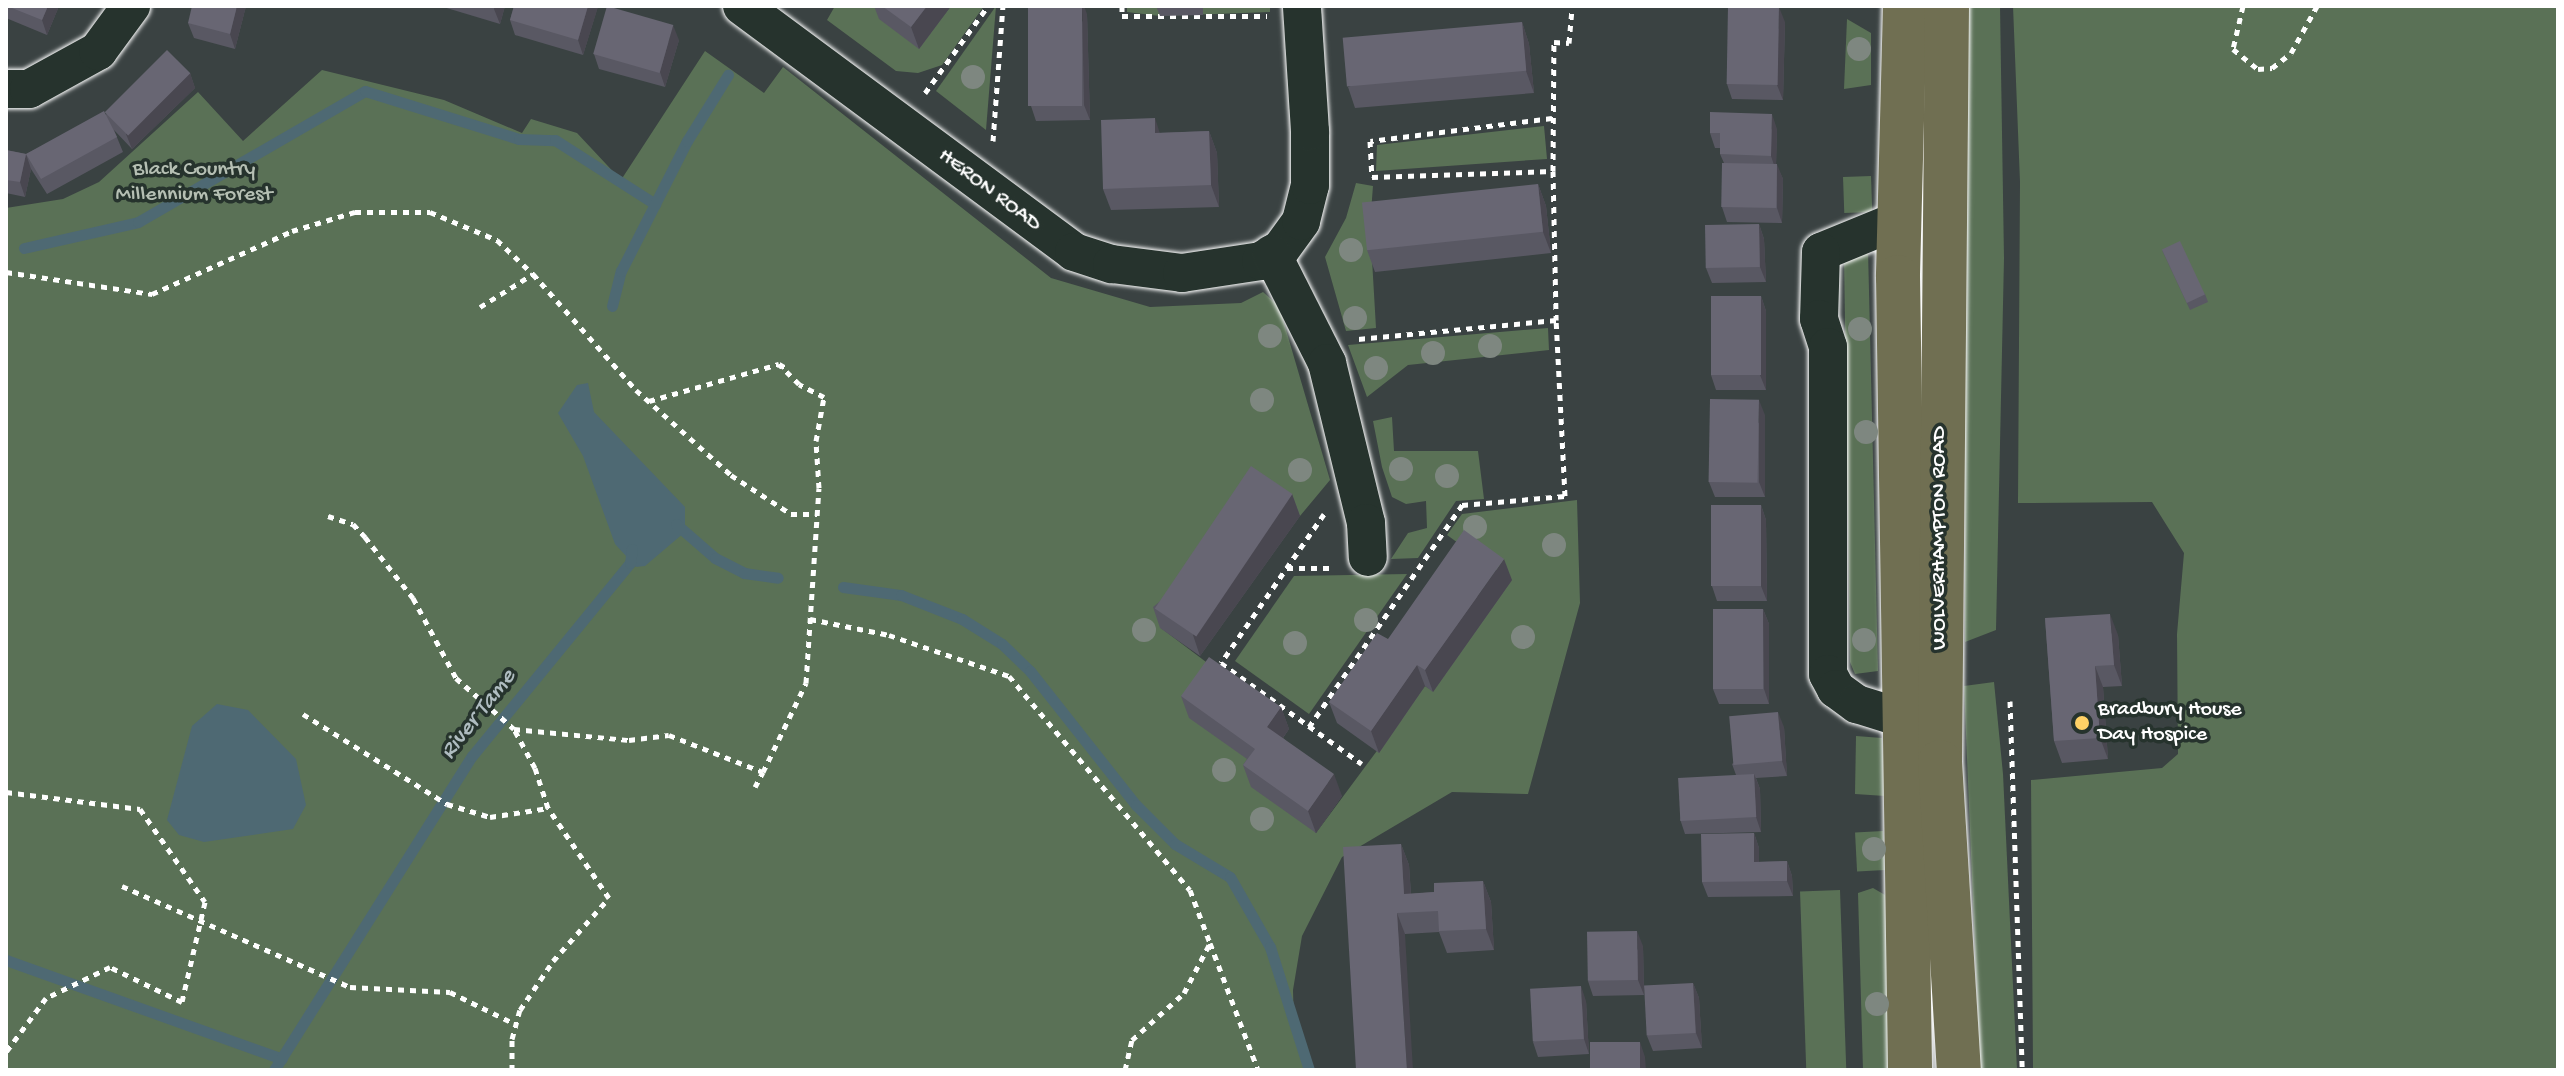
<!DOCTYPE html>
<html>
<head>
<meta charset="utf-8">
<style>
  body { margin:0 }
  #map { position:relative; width:2564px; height:1076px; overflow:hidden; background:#3a4242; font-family:"Gochi Hand",sans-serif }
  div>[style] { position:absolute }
  .green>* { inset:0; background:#5a7156; transform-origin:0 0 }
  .water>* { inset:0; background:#4e6973 }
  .stream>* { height:11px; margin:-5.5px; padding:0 5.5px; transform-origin:5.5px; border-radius:5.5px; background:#4e6973 }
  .path>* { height:5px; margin-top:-2.5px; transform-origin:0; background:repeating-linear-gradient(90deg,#fff 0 6px,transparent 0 12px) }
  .roads { filter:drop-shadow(0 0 2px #fff) drop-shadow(0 0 2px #fff) }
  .minor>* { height:38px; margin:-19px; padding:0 19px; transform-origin:19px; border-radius:19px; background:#26332d }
  .trunk>* { height:44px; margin:-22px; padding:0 22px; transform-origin:22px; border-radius:22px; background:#706f52 }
  .trees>* { width:24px; height:24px; margin:-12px; border-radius:50%; background:#7e8780 }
  .wall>* { inset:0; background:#595863 }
  .shaded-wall>* { inset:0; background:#494750 }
  .building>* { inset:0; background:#686673; transform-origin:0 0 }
  .dots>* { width:22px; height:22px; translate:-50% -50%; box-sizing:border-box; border:4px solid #26332d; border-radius:50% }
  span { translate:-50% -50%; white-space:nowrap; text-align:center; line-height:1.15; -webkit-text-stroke:7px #26332d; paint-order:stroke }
  .park-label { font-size:22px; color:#b5bfb3 }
  .street-label { font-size:22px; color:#fff }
  .poi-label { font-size:22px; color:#fff }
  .left { translate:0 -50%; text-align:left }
  .water-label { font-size:24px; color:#afbcc0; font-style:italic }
  .frame { position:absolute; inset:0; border:8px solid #fff; pointer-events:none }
</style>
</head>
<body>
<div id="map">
  <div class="green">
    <div style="clip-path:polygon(835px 6px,889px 6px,919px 48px,951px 6px,984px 6px,942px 65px,918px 73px,896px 71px,827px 20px)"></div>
    <div style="clip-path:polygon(996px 6px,986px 130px,936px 91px)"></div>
    <div style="clip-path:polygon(1127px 6px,1270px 6px,1270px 12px,1160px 16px,1127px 12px)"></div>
    <div style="clip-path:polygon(1964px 6px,2000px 6px,2004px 258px,1996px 630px,1965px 642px)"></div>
    <div style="clip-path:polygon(2013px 6px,2558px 6px,2558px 1070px,2033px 1070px,2031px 780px,2162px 768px,2178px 754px,2177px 634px,2184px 553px,2152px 502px,2018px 503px,2020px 182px)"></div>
    <div style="clip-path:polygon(1847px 19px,1871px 33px,1871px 85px,1844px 89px)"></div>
    <div style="clip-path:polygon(705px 51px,764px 93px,783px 67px,1051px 278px,1150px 307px,1241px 303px,1263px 292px,1279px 306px,1330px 480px,1300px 516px,1259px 488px,1161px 628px,1218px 671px,1263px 770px,1316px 833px,1425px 686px,1433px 691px,1511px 581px,1447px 535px,1462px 514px,1577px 500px,1580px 603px,1528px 794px,1452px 792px,1342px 857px,1302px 936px,1293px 990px,1294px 1027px,1310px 1070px,6px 1070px,6px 208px,63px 199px,99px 182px,198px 92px,243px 141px,322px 70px,444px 100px,522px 133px,531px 119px,577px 133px,621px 180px)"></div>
    <div style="clip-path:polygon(1544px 126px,1547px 159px,1376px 171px,1377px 145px)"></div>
    <div style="left:1871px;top:176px;width:36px;height:28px;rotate:88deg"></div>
    <div style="clip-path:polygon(1356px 183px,1373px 186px,1370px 225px,1376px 328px,1346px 331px,1325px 257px,1346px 218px)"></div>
    <div style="clip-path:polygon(1868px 249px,1878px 671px,1855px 674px,1850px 662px,1844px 254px)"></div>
    <div style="clip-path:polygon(1548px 328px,1549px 350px,1408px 365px,1367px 397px,1348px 345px)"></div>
    <div style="clip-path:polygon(1392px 417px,1394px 451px,1478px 451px,1484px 499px,1456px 501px,1418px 558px,1391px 559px,1408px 533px,1427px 528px,1426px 501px,1406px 504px,1392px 497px,1382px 467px,1373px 421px)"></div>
    <div style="clip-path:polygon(1407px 574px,1309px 714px,1235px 661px,1294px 576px)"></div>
    <div style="clip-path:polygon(1994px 682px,2003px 774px,2017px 1070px,1980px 1070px,1964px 686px)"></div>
    <div style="clip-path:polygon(1856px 736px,1882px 738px,1885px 796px,1855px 794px)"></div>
    <div style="left:1883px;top:831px;width:39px;height:28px;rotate:87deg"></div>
    <div style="clip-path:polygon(1873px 888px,1885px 895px,1892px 1070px,1863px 1070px,1858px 893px)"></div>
    <div style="left:1840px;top:890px;width:180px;height:40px;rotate:88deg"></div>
  </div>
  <div class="water">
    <div style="clip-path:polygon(588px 383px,594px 412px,685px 507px,685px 532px,645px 566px,636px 567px,615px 544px,583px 456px,558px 413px,577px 385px)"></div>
    <div style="clip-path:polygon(217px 704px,248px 710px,296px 759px,306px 805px,293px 829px,204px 842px,179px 835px,167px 820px,192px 726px)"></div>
  </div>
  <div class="stream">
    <div style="left:24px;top:248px;width:117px;rotate:-12.8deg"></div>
    <div style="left:138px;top:222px;width:262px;rotate:-30deg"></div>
    <div style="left:365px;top:91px;width:161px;rotate:17.3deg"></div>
    <div style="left:519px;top:139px;width:36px;rotate:2deg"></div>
    <div style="left:555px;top:140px;width:119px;rotate:32.6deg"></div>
    <div style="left:612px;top:306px;width:36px;rotate:-76deg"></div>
    <div style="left:621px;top:271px;width:146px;rotate:-63.1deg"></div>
    <div style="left:687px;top:141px;width:78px;rotate:-58.2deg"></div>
    <div style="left:676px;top:524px;width:52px;rotate:41.1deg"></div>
    <div style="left:715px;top:558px;width:33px;rotate:27deg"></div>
    <div style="left:744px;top:573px;width:34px;rotate:8deg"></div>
    <div style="left:843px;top:587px;width:59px;rotate:7.9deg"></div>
    <div style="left:901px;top:595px;width:66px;rotate:21.5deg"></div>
    <div style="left:962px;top:619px;width:47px;rotate:32deg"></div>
    <div style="left:1002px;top:644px;width:39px;rotate:44deg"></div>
    <div style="left:1030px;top:671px;width:171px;rotate:51.7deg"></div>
    <div style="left:1136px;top:805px;width:55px;rotate:45deg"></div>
    <div style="left:1175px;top:844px;width:64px;rotate:31deg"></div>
    <div style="left:1230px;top:877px;width:81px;rotate:60.3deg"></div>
    <div style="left:1270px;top:947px;width:129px;rotate:72.4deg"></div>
    <div style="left:6px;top:960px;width:293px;rotate:19.7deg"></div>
    <div style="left:274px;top:1070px;width:371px;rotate:-57.8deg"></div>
    <div style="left:472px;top:756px;width:249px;rotate:-50.7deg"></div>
    <div style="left:630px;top:563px;width:14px;rotate:-82deg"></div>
  </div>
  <div class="path">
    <div style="left:1122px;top:6px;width:10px;rotate:90deg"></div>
    <div style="left:1122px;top:16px;width:145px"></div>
    <div style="left:2243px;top:6px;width:44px;rotate:103.1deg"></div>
    <div style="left:2233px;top:49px;width:32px;rotate:39deg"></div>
    <div style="left:2258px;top:69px;width:14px;rotate:-4deg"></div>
    <div style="left:2272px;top:68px;width:24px;rotate:-38deg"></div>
    <div style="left:2291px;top:53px;width:54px;rotate:-61deg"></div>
    <div style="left:925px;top:93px;width:107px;rotate:-54.1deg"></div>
    <div style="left:1552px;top:118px;width:183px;rotate:172.8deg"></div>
    <div style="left:1370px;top:141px;width:36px;rotate:87deg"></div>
    <div style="left:1372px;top:177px;width:181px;rotate:-1.9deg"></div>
    <div style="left:1553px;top:171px;width:129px;rotate:-89.6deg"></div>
    <div style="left:1554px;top:42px;width:15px;rotate:4deg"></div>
    <div style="left:1569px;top:43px;width:37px;rotate:-85deg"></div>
    <div style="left:993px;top:141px;width:135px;rotate:-85.8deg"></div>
    <div style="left:1553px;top:171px;width:149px;rotate:88.8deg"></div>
    <div style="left:6px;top:272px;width:148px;rotate:8.6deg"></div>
    <div style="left:152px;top:294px;width:154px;rotate:-24.2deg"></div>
    <div style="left:292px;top:231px;width:66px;rotate:-16.8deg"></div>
    <div style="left:355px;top:212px;width:75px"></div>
    <div style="left:430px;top:212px;width:73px;rotate:22.7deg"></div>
    <div style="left:497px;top:240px;width:50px;rotate:43.4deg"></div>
    <div style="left:480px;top:307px;width:62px;rotate:-31.9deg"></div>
    <div style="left:533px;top:274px;width:155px;rotate:48.4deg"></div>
    <div style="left:636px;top:390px;width:127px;rotate:41.8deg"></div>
    <div style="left:731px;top:475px;width:72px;rotate:33deg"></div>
    <div style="left:791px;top:514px;width:26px"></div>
    <div style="left:649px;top:401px;width:135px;rotate:-15.9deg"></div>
    <div style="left:1324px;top:514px;width:181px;rotate:124.7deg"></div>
    <div style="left:1221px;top:663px;width:173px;rotate:35.6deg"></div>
    <div style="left:328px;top:516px;width:26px;rotate:18deg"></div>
    <div style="left:353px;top:524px;width:18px;rotate:47deg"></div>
    <div style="left:365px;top:537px;width:78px;rotate:51.8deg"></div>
    <div style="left:413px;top:598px;width:91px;rotate:61.7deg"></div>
    <div style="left:456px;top:678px;width:77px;rotate:41.3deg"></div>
    <div style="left:1287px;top:568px;width:46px"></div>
    <div style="left:810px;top:619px;width:81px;rotate:11.4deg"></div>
    <div style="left:889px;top:635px;width:127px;rotate:18.9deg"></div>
    <div style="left:1009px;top:676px;width:280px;rotate:49.8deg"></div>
    <div style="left:1190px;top:890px;width:57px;rotate:69.3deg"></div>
    <div style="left:2010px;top:701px;width:369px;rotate:88.1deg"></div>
    <div style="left:303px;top:714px;width:170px;rotate:32deg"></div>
    <div style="left:447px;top:804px;width:45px;rotate:16.8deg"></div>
    <div style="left:490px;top:817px;width:59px;rotate:-8.8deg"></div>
    <div style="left:548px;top:808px;width:42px;rotate:-108deg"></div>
    <div style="left:535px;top:768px;width:44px;rotate:-118.3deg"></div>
    <div style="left:514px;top:729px;width:116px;rotate:5.5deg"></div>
    <div style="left:629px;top:740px;width:40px;rotate:-7.1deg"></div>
    <div style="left:669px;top:735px;width:101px;rotate:21.5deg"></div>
    <div style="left:763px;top:772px;width:99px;rotate:-64.2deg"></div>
    <div style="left:806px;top:683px;width:195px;rotate:-86.2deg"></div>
    <div style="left:819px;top:488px;width:47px;rotate:-93.7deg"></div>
    <div style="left:816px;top:441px;width:45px;rotate:-79.7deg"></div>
    <div style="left:824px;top:397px;width:28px;rotate:-153deg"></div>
    <div style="left:799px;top:384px;width:28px;rotate:-135deg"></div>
    <div style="left:779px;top:364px;width:8px;rotate:30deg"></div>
    <div style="left:1309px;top:727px;width:270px;rotate:-55.4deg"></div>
    <div style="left:1462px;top:505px;width:103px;rotate:-5deg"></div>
    <div style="left:1565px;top:496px;width:176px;rotate:-92.9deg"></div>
    <div style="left:1556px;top:320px;width:199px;rotate:174.5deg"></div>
    <div style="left:755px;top:787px;width:17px;rotate:-62deg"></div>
    <div style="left:6px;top:792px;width:135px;rotate:7.2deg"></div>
    <div style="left:140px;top:809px;width:113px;rotate:55deg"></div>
    <div style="left:205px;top:902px;width:103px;rotate:103deg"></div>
    <div style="left:182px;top:1002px;width:80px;rotate:-154.1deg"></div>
    <div style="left:110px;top:967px;width:71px;rotate:154.2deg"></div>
    <div style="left:46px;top:998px;width:67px;rotate:126.5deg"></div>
    <div style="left:122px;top:886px;width:249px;rotate:23.9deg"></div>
    <div style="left:350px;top:987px;width:100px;rotate:2.9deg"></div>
    <div style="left:450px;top:992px;width:72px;rotate:26.2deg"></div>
    <div style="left:512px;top:1070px;width:31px;rotate:-90deg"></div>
    <div style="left:512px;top:1039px;width:30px;rotate:-75deg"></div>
    <div style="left:520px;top:1010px;width:59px;rotate:-56deg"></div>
    <div style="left:553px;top:961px;width:84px;rotate:-48.4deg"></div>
    <div style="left:609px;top:898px;width:109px;rotate:-124.1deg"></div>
    <div style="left:1125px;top:1070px;width:31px;rotate:-77deg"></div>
    <div style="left:1132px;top:1040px;width:70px;rotate:-42.1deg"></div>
    <div style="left:1184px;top:993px;width:56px;rotate:-62.5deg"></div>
    <div style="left:1210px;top:943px;width:136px;rotate:69.3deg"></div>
  </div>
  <div class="roads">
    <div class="minor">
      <div style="left:742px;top:6px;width:413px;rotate:36.5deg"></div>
      <div style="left:1074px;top:252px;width:40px;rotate:18deg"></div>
      <div style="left:1112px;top:264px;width:71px;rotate:7.3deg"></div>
      <div style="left:1182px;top:273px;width:80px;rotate:-8.6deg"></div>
      <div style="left:1261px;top:261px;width:23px;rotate:-31deg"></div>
      <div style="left:1281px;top:249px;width:34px;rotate:-54deg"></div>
      <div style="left:1301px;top:221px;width:37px;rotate:-76deg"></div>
      <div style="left:1310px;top:185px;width:54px;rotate:-90deg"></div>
      <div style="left:1310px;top:131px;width:125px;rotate:-93.7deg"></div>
      <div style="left:6px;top:89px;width:23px"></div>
      <div style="left:29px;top:89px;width:79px;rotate:-28.8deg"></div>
      <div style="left:98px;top:51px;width:56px;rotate:-53.7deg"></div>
      <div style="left:1899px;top:220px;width:84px;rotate:157.7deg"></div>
      <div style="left:1821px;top:252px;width:67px;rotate:91.7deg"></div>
      <div style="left:1819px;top:319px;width:29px;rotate:72deg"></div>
      <div style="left:1828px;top:347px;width:327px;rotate:90deg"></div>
      <div style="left:1828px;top:674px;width:17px;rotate:62deg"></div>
      <div style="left:1836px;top:689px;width:26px;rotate:36deg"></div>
      <div style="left:1857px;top:704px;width:50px;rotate:17.4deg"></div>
      <div style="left:1272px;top:254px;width:122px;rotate:63.2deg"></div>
      <div style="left:1327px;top:363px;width:165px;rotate:76.3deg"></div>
      <div style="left:1366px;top:523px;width:34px;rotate:87deg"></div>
    </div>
    <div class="trunk">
      <div style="left:1905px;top:6px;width:271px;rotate:91.5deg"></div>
      <div style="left:1898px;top:277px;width:793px;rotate:89.13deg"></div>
      <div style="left:1947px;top:6px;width:756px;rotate:90.53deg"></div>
      <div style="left:1940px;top:762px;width:309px;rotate:86.5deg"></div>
    </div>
  </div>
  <div class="trees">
    <div style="left:1859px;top:49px"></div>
    <div style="left:973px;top:77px"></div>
    <div style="left:1351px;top:250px"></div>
    <div style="left:1355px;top:318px"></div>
    <div style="left:1860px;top:329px"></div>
    <div style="left:1270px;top:336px"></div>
    <div style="left:1490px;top:346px"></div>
    <div style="left:1433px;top:353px"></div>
    <div style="left:1376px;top:368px"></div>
    <div style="left:1262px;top:400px"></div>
    <div style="left:1866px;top:432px"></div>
    <div style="left:1401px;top:469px"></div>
    <div style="left:1300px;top:470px"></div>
    <div style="left:1447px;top:476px"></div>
    <div style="left:1475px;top:527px"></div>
    <div style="left:1554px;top:545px"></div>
    <div style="left:1366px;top:620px"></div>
    <div style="left:1144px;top:630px"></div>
    <div style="left:1523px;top:637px"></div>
    <div style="left:1864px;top:640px"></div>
    <div style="left:1295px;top:643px"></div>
    <div style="left:1224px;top:770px"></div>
    <div style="left:1262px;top:819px"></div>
    <div style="left:1874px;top:849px"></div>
    <div style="left:1877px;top:1004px"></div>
  </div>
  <div class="wall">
    <div style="clip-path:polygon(6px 6px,59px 6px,47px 35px,6px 18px)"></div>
    <div style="clip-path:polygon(246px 6px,235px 49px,194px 38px,188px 23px)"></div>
    <div style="clip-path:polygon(440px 6px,505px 6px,500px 24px)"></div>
    <div style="clip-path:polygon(514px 6px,598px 6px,583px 55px,515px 35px,510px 20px)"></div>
    <div style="clip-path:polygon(874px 6px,951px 6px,919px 49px,879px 19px)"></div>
    <div style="clip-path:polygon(1156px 6px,1203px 6px,1203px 15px,1160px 16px)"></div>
    <div style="clip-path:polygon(1087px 14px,1090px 120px,1036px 121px,1031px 106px)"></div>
    <div style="clip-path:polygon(1522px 22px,1529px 44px,1534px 93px,1355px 108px,1348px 87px)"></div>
    <div style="clip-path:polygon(1785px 22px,1783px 100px,1732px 99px,1727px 84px)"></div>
    <div style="clip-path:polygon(679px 40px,665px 87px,599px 69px,594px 54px)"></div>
    <div style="clip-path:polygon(190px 73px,195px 88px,132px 149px,114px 130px,123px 152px,47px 194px,31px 169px,25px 197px,6px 193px,6px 150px,26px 154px)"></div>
    <div style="clip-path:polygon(1777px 129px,1776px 164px,1783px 179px,1782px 223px,1727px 222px,1722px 207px,1724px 163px,1720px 154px,1720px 148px,1715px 148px,1710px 133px)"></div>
    <div style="clip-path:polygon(1209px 131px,1217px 153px,1219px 207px,1111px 210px,1103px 189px,1160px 133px)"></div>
    <div style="clip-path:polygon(1538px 184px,1546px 206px,1551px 253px,1375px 272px,1367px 250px)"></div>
    <div style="clip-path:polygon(1759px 224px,1764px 239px,1766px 282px,1712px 283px,1706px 268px)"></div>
    <div style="clip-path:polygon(2162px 250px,2205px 294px,2208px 302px,2190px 310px)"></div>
    <div style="clip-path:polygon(1761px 296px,1766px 311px,1766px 390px,1716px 390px,1711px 375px)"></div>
    <div style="clip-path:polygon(1765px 415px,1765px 497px,1715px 497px,1709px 482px)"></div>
    <div style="clip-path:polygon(1292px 494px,1300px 516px,1200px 656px,1160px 628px,1153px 607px)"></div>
    <div style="clip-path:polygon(1761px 505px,1766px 520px,1767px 601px,1717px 601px,1712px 586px)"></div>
    <div style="clip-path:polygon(1512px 580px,1433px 692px,1425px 686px,1379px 753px,1337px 723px,1329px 702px,1388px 639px)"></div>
    <div style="clip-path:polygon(1763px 609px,1769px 624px,1769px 704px,1719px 704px,1713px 689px)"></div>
    <div style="clip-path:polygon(2045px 618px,2118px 635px,2122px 686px,2103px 687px,2108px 759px,2062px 763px,2054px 741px)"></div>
    <div style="clip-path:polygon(1181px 696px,1281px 707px,1289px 729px,1283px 738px,1342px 796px,1316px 833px,1251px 787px,1243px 765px,1247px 759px,1189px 718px)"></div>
    <div style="clip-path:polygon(1784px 727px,1787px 776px,1756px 778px,1760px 789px,1761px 832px,1685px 834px,1680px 819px,1736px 775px,1732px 764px)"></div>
    <div style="clip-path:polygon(1754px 833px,1759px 848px,1759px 862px,1787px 861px,1792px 876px,1793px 896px,1708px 897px,1702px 882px)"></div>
    <div style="clip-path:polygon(1401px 844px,1409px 865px,1411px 894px,1434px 892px,1483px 881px,1491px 902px,1494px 950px,1447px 953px,1439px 932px,1405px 934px,1356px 1070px)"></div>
    <div style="clip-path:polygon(1643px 946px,1644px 995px,1593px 996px,1588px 981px)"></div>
    <div style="clip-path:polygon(1693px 983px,1699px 998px,1702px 1048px,1653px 1051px,1647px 1036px)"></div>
    <div style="clip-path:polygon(1586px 1001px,1589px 1054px,1538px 1057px,1533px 1042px)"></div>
  </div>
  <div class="shaded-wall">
    <div style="clip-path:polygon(48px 6px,59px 6px,47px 35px,42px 20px)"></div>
    <div style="clip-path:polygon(237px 6px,246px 6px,235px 49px,230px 34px)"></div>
    <div style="clip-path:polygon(495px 6px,505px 6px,500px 24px,494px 9px)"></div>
    <div style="clip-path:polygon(588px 6px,598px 7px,583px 55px,578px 40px)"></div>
    <div style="clip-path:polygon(927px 6px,951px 6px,919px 49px,911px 27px)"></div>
    <div style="clip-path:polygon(1082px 6px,1084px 6px,1087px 14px,1090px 120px,1084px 105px)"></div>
    <div style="clip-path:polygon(1779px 7px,1785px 22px,1783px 100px,1777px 85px)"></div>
    <div style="clip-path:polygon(1522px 22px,1529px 44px,1534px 93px,1526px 71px)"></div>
    <div style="clip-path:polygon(673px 25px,679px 40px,665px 87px,660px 72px)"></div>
    <div style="clip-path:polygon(190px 73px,195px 88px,132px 149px,126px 134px)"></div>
    <div style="clip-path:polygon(1772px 114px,1777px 129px,1776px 171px,1771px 156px)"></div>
    <div style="clip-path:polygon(1155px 118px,1162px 140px,1155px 133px)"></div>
    <div style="clip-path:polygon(1209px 131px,1217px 153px,1219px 207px,1211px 185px)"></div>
    <div style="clip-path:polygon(26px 154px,31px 169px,25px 197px,20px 182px)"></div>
    <div style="clip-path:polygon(1777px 164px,1783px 179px,1782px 223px,1777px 208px)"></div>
    <div style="clip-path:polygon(1538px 184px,1546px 206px,1551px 253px,1543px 232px)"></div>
    <div style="clip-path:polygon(1759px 224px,1764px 239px,1766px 282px,1760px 267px)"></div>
    <div style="clip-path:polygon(1761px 296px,1766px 311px,1766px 390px,1760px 375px)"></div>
    <div style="clip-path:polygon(1759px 400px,1765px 415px,1765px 497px,1759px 482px)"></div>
    <div style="clip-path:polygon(1292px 494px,1300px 516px,1200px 656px,1193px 635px)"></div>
    <div style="clip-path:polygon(1761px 505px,1766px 520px,1767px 601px,1761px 586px)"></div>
    <div style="clip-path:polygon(1504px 559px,1512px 580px,1433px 692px,1425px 670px)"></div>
    <div style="clip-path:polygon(1763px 609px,1769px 624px,1769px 704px,1764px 689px)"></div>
    <div style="clip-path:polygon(2110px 614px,2118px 635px,2122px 686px,2114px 665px)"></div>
    <div style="clip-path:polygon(1417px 665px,1425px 686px,1379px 753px,1371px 731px)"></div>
    <div style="clip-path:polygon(2095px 666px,2103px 687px,2108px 759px,2100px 738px)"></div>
    <div style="clip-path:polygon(1281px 707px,1289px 729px,1275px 749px,1267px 727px)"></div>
    <div style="clip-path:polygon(1778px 712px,1784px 727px,1787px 776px,1782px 761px)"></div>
    <div style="clip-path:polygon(1334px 774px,1342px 796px,1316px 833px,1308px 811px)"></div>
    <div style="clip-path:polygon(1754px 774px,1760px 789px,1761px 832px,1756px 817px)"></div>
    <div style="clip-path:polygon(1754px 833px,1759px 848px,1759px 877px,1754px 862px)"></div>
    <div style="clip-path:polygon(1401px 844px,1409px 865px,1412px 912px,1404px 894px)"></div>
    <div style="clip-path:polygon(1787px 861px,1792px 876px,1793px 896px,1787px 881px)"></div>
    <div style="clip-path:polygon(1483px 881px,1491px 902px,1494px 950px,1486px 929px)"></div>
    <div style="clip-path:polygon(1397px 913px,1405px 934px,1413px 1070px,1407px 1070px)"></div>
    <div style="clip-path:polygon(1637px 931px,1643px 946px,1644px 995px,1638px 980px)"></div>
    <div style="clip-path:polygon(1693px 983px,1699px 998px,1702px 1048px,1696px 1033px)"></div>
    <div style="clip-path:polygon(1581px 986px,1586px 1001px,1589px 1054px,1584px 1039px)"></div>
    <div style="clip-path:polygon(1640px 1042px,1645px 1057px,1646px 1070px,1640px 1070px)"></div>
  </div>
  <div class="building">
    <div style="clip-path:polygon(7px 6px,48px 6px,42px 20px)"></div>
    <div style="clip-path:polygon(192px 6px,237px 6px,230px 34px,188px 23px)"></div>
    <div style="clip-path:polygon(514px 6px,588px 6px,578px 40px,510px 20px)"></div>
    <div style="left:607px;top:6px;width:69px;height:50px;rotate:16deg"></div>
    <div style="clip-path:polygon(882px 6px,927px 6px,911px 27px)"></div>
    <div style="left:1028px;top:6px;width:54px;height:100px"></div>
    <div style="left:1728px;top:6px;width:51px;height:78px;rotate:1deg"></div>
    <div style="left:1522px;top:22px;width:49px;height:180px;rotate:85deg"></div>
    <div style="left:167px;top:50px;width:33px;height:88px;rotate:45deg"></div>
    <div style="clip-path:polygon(104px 111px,117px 137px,41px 179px,26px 154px,20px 182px,6px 180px,6px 150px,26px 154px)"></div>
    <div style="clip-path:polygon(1710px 112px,1772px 114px,1771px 156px,1720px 154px,1720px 133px,1710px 133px)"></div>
    <div style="clip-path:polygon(1155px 118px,1155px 133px,1209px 131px,1211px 185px,1103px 189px,1101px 120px)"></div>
    <div style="left:1722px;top:163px;width:55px;height:44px;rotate:1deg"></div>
    <div style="left:1538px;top:184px;width:48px;height:177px;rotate:84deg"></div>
    <div style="left:1759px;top:224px;width:43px;height:54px;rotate:89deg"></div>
    <div style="left:2180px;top:241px;width:59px;height:20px;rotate:65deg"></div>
    <div style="left:1711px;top:296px;width:50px;height:79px"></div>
    <div style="left:1710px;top:399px;width:49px;height:83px;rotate:1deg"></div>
    <div style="left:1251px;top:466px;width:50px;height:172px;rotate:34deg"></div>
    <div style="left:1711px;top:505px;width:50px;height:81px"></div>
    <div style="clip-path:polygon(1464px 530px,1504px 559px,1425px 670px,1417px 665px,1371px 731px,1329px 702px,1377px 633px,1388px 639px)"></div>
    <div style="left:1713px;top:609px;width:50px;height:80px"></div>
    <div style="clip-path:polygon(2110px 614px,2114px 665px,2095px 666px,2100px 738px,2054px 741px,2045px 618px)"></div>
    <div style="clip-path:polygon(1209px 657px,1281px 707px,1267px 727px,1334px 774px,1308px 811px,1243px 765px,1255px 749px,1181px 696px)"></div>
    <div style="left:1778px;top:712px;width:49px;height:49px;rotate:85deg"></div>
    <div style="left:1754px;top:774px;width:43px;height:76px;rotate:87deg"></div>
    <div style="clip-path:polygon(1754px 833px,1754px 862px,1787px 861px,1787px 881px,1702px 882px,1701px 834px)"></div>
    <div style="clip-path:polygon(1401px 844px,1404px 894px,1434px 892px,1434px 883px,1483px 881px,1486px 929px,1439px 931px,1438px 911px,1397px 913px,1407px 1070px,1356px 1070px,1343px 847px)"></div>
    <div style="left:1637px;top:931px;width:49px;height:50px;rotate:89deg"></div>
    <div style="left:1693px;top:983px;width:50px;height:49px;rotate:87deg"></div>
    <div style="left:1581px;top:986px;width:53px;height:51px;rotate:87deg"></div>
    <div style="left:1640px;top:1042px;width:28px;height:50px;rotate:90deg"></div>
  </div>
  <div class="dots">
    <div style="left:2082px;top:723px;background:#ffd166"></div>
  </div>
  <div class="park-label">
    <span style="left:194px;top:183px">Black Country<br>Millennium Forest</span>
  </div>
  <div class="street-label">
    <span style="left:989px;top:191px;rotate:37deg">HERON ROAD</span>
    <span style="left:1941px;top:538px;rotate:-90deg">WOLVERHAMPTON ROAD</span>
  </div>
  <div class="poi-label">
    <span class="left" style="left:2098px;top:723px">Bradbury House<br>Day Hospice</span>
  </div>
  <div class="water-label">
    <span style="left:479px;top:715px;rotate:-52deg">River Tame</span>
  </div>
  <div class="frame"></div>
</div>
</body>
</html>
